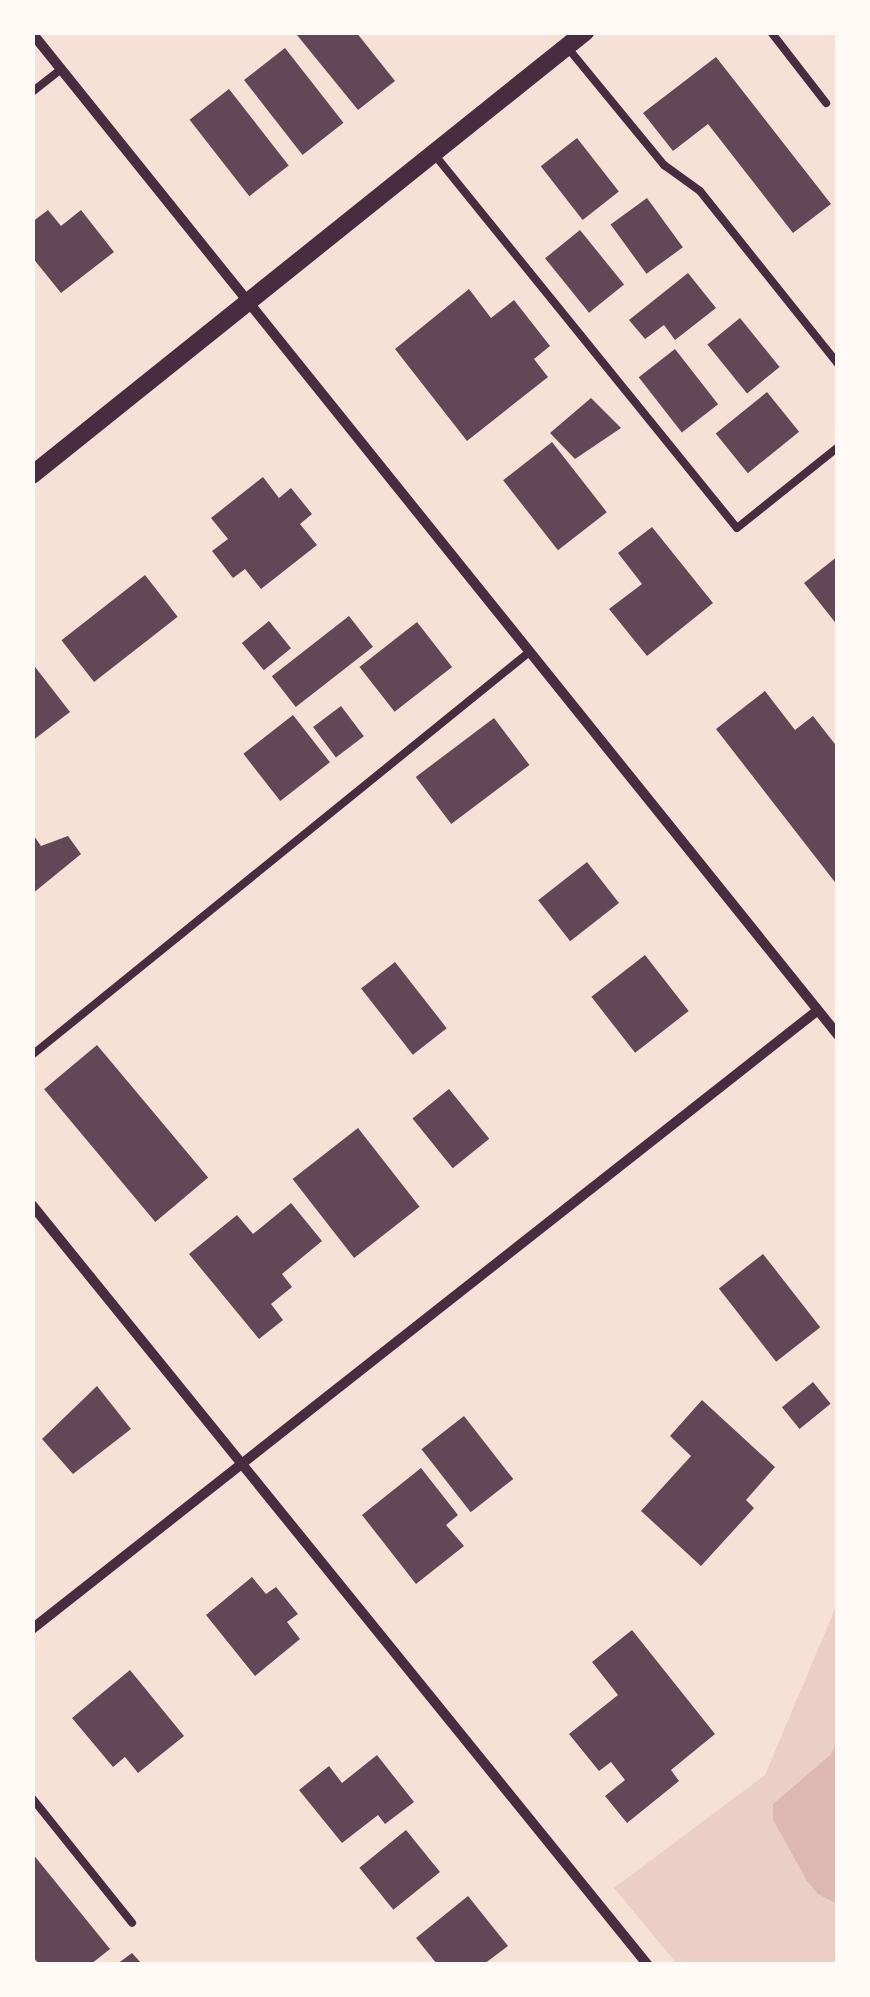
<!DOCTYPE html>
<html>
<head>
<meta charset="utf-8">
<style>
  body { margin:0 }
  #map { position:relative; width:870px; height:1997px; overflow:hidden; background:#f7e1d7; font-family:Poppins,sans-serif }
  div>[style] { position:absolute }
  .green>* { inset:0; background:#ebcfc5 }
  .water>* { inset:0; background:#dcb8b0 }
  .building>* { inset:0; background:#644757; transform-origin:0 0 }
  .service>* { height:8px; margin:-4px; padding:0 4px; transform-origin:4px; border-radius:4px; background:#4a2c40 }
  .minor>* { height:10px; margin:-5px; padding:0 5px; transform-origin:5px; border-radius:5px; background:#4a2c40 }
  .tertiary>* { height:18px; margin:-9px; padding:0 9px; transform-origin:9px; border-radius:9px; background:#4a2c40 }
  span { translate:-50% -50%; white-space:nowrap; text-align:center; line-height:1.15; -webkit-text-stroke:8px #fffaf5; paint-order:stroke }
  .frame { position:absolute; inset:0; border:35px solid #fffaf5; pointer-events:none }
</style>
</head>
<body>
<div id="map">
  <div class="green">
    <div style="clip-path:polygon(837px 1604px,837px 1741px,831px 1754px,773px 1804px,773px 1820px,807px 1881px,818px 1894px,837px 1904px,837px 1964px,677px 1964px,614px 1888px,765px 1775px)"></div>
  </div>
  <div class="water">
    <div style="clip-path:polygon(837px 1741px,837px 1904px,818px 1894px,807px 1881px,773px 1820px,773px 1804px,831px 1754px)"></div>
  </div>
  <div class="building">
    <div style="clip-path:polygon(300px 32px,356px 32px,395px 81px,358px 110px,297px 35px)"></div>
    <div style="left:285px;top:48px;width:95px;height:52px;rotate:52deg"></div>
    <div style="clip-path:polygon(716px 57px,831px 204px,793px 233px,708px 124px,673px 151px,643px 113px)"></div>
    <div style="left:229px;top:89px;width:97px;height:50px;rotate:52deg"></div>
    <div style="left:577px;top:138px;width:68px;height:46px;rotate:52deg"></div>
    <div style="left:647px;top:198px;width:61px;height:45px;rotate:54deg"></div>
    <div style="clip-path:polygon(48px 210px,61px 226px,81px 210px,114px 252px,61px 293px,32px 257px,32px 222px)"></div>
    <div style="left:580px;top:230px;width:70px;height:45px;rotate:51deg"></div>
    <div style="clip-path:polygon(688px 273px,716px 308px,675px 340px,664px 325px,645px 339px,629px 320px)"></div>
    <div style="clip-path:polygon(469px 289px,491px 318px,514px 300px,550px 346px,534px 359px,548px 377px,467px 441px,395px 349px)"></div>
    <div style="left:740px;top:318px;width:63px;height:42px;rotate:51deg"></div>
    <div style="left:675px;top:349px;width:70px;height:46px;rotate:52deg"></div>
    <div style="left:767px;top:392px;width:51px;height:66px;rotate:51deg"></div>
    <div style="clip-path:polygon(591px 398px,621px 428px,575px 459px,550px 433px)"></div>
    <div style="left:552px;top:442px;width:89px;height:62px;rotate:52deg"></div>
    <div style="clip-path:polygon(263px 477px,279px 498px,291px 488px,312px 514px,300px 524px,317px 545px,261px 589px,245px 569px,233px 578px,212px 551px,228px 539px,211px 518px)"></div>
    <div style="clip-path:polygon(652px 527px,713px 603px,647px 656px,609px 609px,642px 584px,618px 553px)"></div>
    <div style="clip-path:polygon(838px 556px,838px 626px,804px 583px)"></div>
    <div style="left:145px;top:575px;width:53px;height:106px;rotate:52deg"></div>
    <div style="left:349px;top:616px;width:39px;height:98px;rotate:52deg"></div>
    <div style="left:269px;top:621px;width:35px;height:35px;rotate:51deg"></div>
    <div style="left:417px;top:622px;width:57px;height:73px;rotate:52deg"></div>
    <div style="clip-path:polygon(32px 663px,70px 712px,32px 741px)"></div>
    <div style="clip-path:polygon(765px 691px,795px 730px,813px 716px,838px 748px,838px 886px,716px 729px)"></div>
    <div style="left:341px;top:706px;width:38px;height:35px;rotate:53deg"></div>
    <div style="left:293px;top:715px;width:60px;height:63px;rotate:52deg"></div>
    <div style="left:494px;top:718px;width:59px;height:98px;rotate:53deg"></div>
    <div style="clip-path:polygon(32px 833px,41px 846px,68px 836px,81px 854px,32px 894px)"></div>
    <div style="left:587px;top:862px;width:52px;height:62px;rotate:52deg"></div>
    <div style="left:645px;top:955px;width:71px;height:68px;rotate:52deg"></div>
    <div style="left:395px;top:962px;width:84px;height:43px;rotate:52deg"></div>
    <div style="left:97px;top:1045px;width:173px;height:69px;rotate:50deg"></div>
    <div style="left:449px;top:1089px;width:64px;height:47px;rotate:51deg"></div>
    <div style="left:358px;top:1128px;width:100px;height:83px;rotate:52deg"></div>
    <div style="clip-path:polygon(291px 1203px,322px 1241px,282px 1274px,292px 1287px,271px 1304px,283px 1320px,259px 1339px,189px 1254px,237px 1215px,253px 1234px)"></div>
    <div style="left:763px;top:1254px;width:93px;height:56px;rotate:52deg"></div>
    <div style="left:813px;top:1382px;width:28px;height:40px;rotate:51deg"></div>
    <div style="clip-path:polygon(97px 1386px,131px 1429px,73px 1474px,42px 1439px)"></div>
    <div style="clip-path:polygon(702px 1400px,775px 1467px,746px 1500px,754px 1508px,701px 1566px,641px 1511px,691px 1456px,670px 1436px)"></div>
    <div style="left:464px;top:1416px;width:80px;height:54px;rotate:52deg"></div>
    <div style="clip-path:polygon(421px 1468px,458px 1515px,446px 1525px,464px 1546px,416px 1584px,362px 1515px)"></div>
    <div style="clip-path:polygon(252px 1577px,266px 1594px,276px 1587px,298px 1614px,287px 1622px,300px 1639px,255px 1676px,206px 1615px)"></div>
    <div style="clip-path:polygon(632px 1630px,715px 1734px,671px 1770px,679px 1781px,627px 1823px,605px 1796px,625px 1780px,611px 1762px,599px 1771px,569px 1734px,618px 1695px,592px 1662px)"></div>
    <div style="clip-path:polygon(130px 1670px,184px 1736px,138px 1773px,125px 1757px,113px 1767px,72px 1718px)"></div>
    <div style="clip-path:polygon(377px 1755px,414px 1802px,385px 1824px,378px 1815px,342px 1843px,299px 1790px,329px 1766px,342px 1783px)"></div>
    <div style="left:406px;top:1830px;width:54px;height:60px;rotate:51deg"></div>
    <div style="clip-path:polygon(32px 1853px,110px 1949px,91px 1964px,39px 1964px,32px 1956px)"></div>
    <div style="clip-path:polygon(468px 1896px,508px 1946px,484px 1964px,437px 1964px,416px 1938px)"></div>
    <div style="clip-path:polygon(132px 1953px,142px 1964px,117px 1964px)"></div>
  </div>
  <div class="service">
    <div style="left:771px;top:32px;width:90px;rotate:52.2deg"></div>
    <div style="left:567px;top:47px;width:153px;rotate:50.6deg"></div>
    <div style="left:664px;top:165px;width:44px;rotate:35.8deg"></div>
    <div style="left:700px;top:191px;width:221px;rotate:51.4deg"></div>
    <div style="left:32px;top:92px;width:37px;rotate:-38deg"></div>
    <div style="left:434px;top:154px;width:481px;rotate:51deg"></div>
    <div style="left:737px;top:528px;width:129px;rotate:-38.7deg"></div>
    <div style="left:32px;top:1055px;width:638px;rotate:-39.02deg"></div>
    <div style="left:32px;top:1798px;width:160px;rotate:51.3deg"></div>
  </div>
  <div class="minor">
    <div style="left:32px;top:33px;width:1286px;rotate:51.19deg"></div>
    <div style="left:32px;top:1205px;width:977px;rotate:50.98deg"></div>
    <div style="left:32px;top:1629px;width:1000px;rotate:-38.22deg"></div>
  </div>
  <div class="tertiary">
    <div style="left:32px;top:475px;width:709px;rotate:-38.7deg"></div>
  </div>
  <div class="frame"></div>
</div>
</body>
</html>
